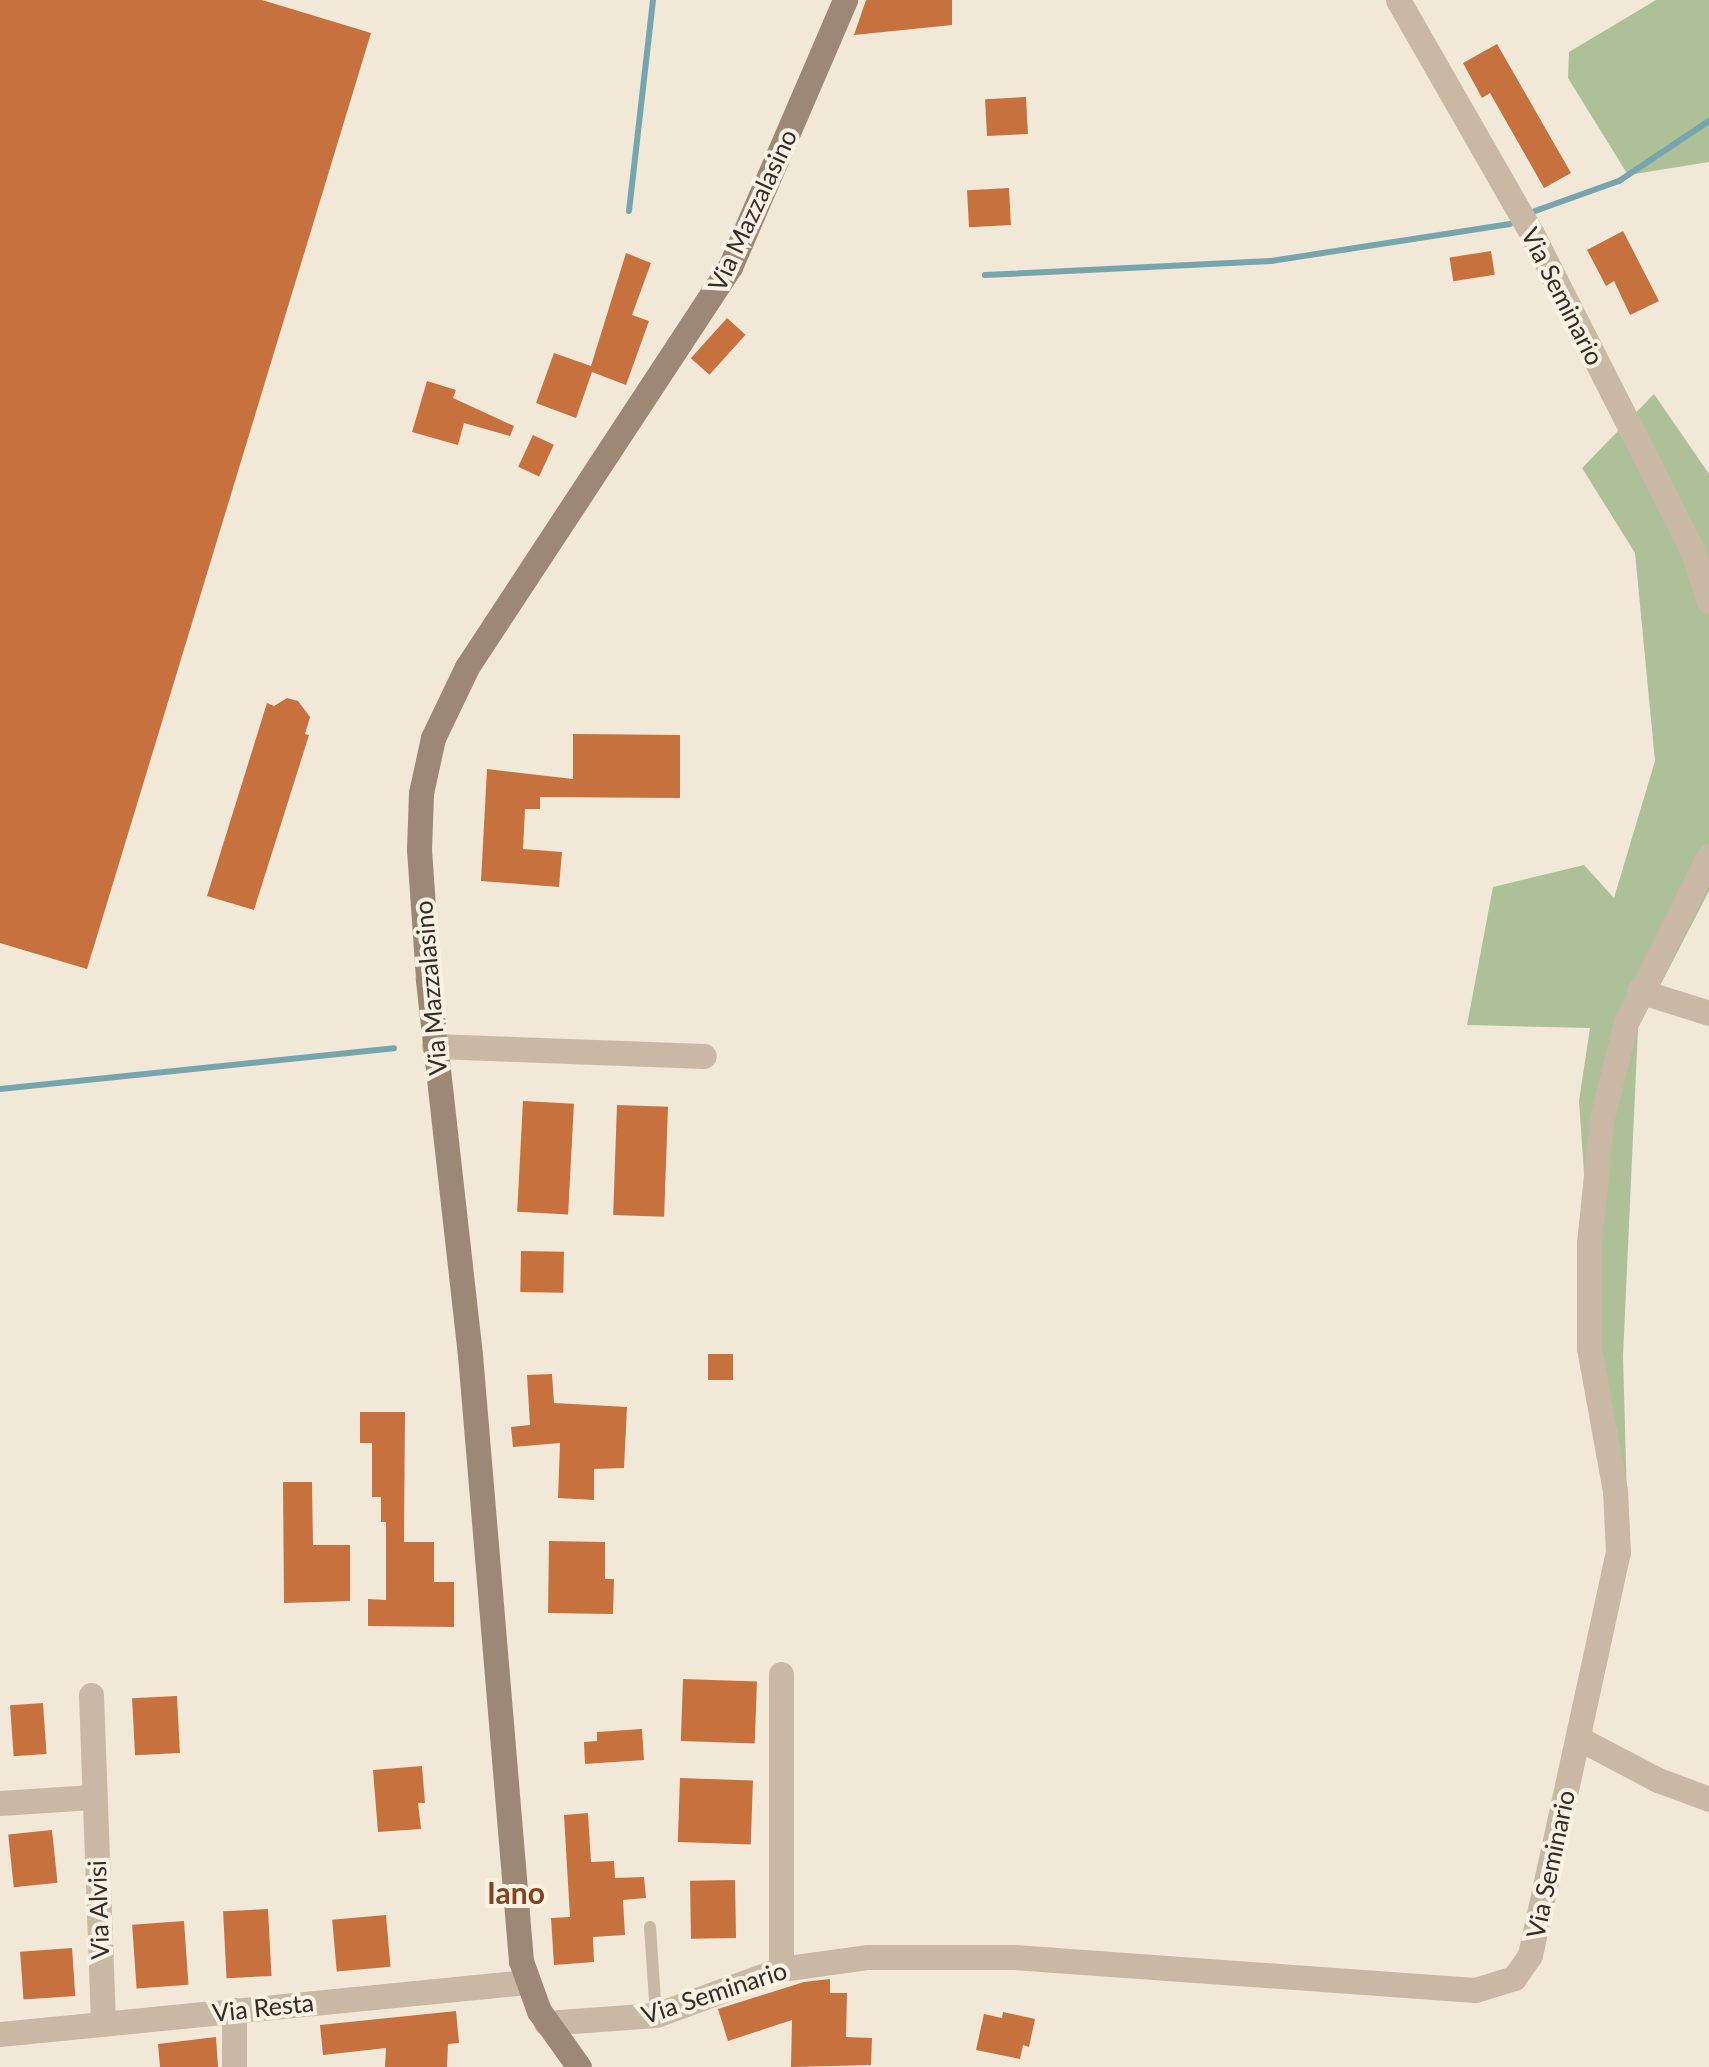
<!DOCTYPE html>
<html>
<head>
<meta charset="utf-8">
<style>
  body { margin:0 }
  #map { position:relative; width:1709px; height:2067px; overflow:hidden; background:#f1e8d7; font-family:Lato,sans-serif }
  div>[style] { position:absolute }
  .green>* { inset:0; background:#adc098 }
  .stream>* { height:6px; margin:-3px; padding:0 3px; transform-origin:3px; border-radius:3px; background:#76a5ae }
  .building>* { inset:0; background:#c7713f; transform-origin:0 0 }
  .service>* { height:12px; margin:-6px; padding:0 6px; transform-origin:6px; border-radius:6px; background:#c9b9a4 }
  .minor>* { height:25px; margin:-12.5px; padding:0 12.5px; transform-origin:12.5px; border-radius:12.5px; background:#c9b9a4 }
  .secondary>* { height:25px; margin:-12.5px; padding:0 12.5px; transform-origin:12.5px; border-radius:12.5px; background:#9c8875 }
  span { translate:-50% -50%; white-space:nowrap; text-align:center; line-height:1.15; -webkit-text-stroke:8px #f9f2e4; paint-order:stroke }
  .street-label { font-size:25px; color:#342c26 }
  .quarter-label { font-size:30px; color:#83431e; font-weight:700 }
</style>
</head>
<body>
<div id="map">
  <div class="green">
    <div style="clip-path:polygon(1656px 0,1709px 0,1709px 162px,1628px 175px,1568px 78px,1569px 52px)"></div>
    <div style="clip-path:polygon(1654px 394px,1709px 474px,1709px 891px,1638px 1028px,1623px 1356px,1628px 1535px,1596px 1346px,1579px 1101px,1590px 1028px,1467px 1025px,1493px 887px,1584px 865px,1614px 898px,1655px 761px,1635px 553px,1582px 468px)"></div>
  </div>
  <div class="stream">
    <div style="left:629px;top:211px;width:212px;rotate:-83.5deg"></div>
    <div style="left:1535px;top:211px;width:89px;rotate:-19.7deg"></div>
    <div style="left:1619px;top:181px;width:108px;rotate:-33.7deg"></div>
    <div style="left:985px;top:275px;width:286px;rotate:-2.8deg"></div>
    <div style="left:1271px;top:261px;width:242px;rotate:-8.8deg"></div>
    <div style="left:0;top:1089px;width:396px;rotate:-5.9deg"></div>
  </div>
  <div class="building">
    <div style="clip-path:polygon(0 0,262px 0,371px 33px,87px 969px,0 943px)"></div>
    <div style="clip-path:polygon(866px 0,952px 0,952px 25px,854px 35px)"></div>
    <div style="clip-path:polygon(1497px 44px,1571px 173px,1544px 188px,1490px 93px,1482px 98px,1463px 63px)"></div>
    <div style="left:1026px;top:97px;width:37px;height:41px;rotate:87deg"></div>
    <div style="left:1009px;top:188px;width:37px;height:42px;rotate:87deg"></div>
    <div style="clip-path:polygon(1623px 231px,1659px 301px,1630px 315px,1614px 281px,1606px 286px,1587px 250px)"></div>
    <div style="left:1491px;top:251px;width:24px;height:42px;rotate:81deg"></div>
    <div style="clip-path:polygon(626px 253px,651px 263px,632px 315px,649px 321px,626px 385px,592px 372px,576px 418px,536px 403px,554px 353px,591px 366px)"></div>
    <div style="left:727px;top:318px;width:25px;height:54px;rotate:42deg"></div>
    <div style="clip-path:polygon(427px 381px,456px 390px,453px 398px,514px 426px,510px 436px,464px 423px,458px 445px,412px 432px)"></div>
    <div style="left:533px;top:435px;width:23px;height:35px;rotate:25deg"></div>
    <div style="clip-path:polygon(287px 698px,298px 701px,310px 717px,305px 734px,309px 735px,254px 910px,207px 896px,267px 703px,274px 706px)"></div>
    <div style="clip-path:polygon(573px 734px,680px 735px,680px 798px,540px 797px,540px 809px,525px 809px,523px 849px,562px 852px,559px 887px,481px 881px,487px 769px,573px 779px)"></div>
    <div style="left:523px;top:1101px;width:51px;height:111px;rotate:3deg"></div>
    <div style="left:617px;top:1105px;width:51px;height:110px;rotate:2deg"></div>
    <div style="left:521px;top:1251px;width:43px;height:41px;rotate:1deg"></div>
    <div style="left:708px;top:1354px;width:25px;height:26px"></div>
    <div style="clip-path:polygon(552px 1374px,554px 1403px,627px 1407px,624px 1468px,594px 1469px,594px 1500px,558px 1498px,560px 1443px,513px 1447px,511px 1427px,530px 1425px,527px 1375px)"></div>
    <div style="clip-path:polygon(360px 1412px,405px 1412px,404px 1542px,434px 1542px,434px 1582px,454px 1582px,454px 1627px,368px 1626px,368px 1599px,386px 1600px,386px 1522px,381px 1522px,381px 1497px,372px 1497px,372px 1443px,360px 1443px)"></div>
    <div style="clip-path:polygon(283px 1482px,312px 1482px,313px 1545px,350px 1545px,350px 1601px,284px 1603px)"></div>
    <div style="clip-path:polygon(549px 1541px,605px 1542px,605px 1579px,614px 1579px,613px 1614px,548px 1613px)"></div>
    <div style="left:683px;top:1679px;width:74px;height:62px;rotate:2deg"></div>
    <div style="left:177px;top:1696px;width:57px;height:45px;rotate:87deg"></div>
    <div style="left:43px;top:1703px;width:51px;height:33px;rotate:86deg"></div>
    <div style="clip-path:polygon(642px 1729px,644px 1760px,585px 1764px,584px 1742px,597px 1741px,597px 1732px)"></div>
    <div style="clip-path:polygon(422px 1766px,425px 1803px,418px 1803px,421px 1829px,378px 1832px,373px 1770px)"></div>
    <div style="left:680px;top:1778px;width:73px;height:64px;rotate:2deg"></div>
    <div style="clip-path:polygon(588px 1813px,591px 1862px,614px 1861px,615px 1878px,644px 1877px,646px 1898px,623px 1900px,625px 1935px,593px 1937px,594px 1962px,554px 1965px,551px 1918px,570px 1917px,564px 1815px)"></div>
    <div style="left:52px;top:1830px;width:53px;height:44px;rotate:84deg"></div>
    <div style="left:735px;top:1880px;width:58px;height:45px;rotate:89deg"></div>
    <div style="left:268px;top:1909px;width:67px;height:45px;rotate:87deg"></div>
    <div style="left:386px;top:1915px;width:52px;height:54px;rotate:85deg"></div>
    <div style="left:184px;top:1921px;width:64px;height:52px;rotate:86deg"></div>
    <div style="left:72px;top:1948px;width:48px;height:52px;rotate:86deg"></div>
    <div style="clip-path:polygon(830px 1979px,830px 1993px,847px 1993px,846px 2037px,872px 2038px,871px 2065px,791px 2067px,792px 2020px,728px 2041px,718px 2009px,804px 1982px)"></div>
    <div style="clip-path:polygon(456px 2011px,459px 2043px,448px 2044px,447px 2067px,385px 2067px,386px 2048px,323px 2055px,320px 2025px)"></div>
    <div style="clip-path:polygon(1003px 2012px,1035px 2019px,1029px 2047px,1023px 2045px,1020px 2059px,976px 2050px,984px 2014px,1002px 2018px)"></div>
    <div style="clip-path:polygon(216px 2037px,218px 2067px,160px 2067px,158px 2044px)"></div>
  </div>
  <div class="service">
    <div style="left:650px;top:1927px;width:88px;rotate:86.1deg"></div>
  </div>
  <div class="minor">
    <div style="left:1398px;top:0;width:270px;rotate:60.2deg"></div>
    <div style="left:1532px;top:234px;width:353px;rotate:63.1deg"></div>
    <div style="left:1692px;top:549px;width:55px;rotate:71.9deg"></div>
    <div style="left:1639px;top:991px;width:73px;rotate:17.4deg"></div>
    <div style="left:434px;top:1046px;width:270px;rotate:2.1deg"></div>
    <div style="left:91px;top:1695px;width:328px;rotate:87.9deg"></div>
    <div style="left:1578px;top:1738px;width:90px;rotate:27.7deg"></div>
    <div style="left:1658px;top:1780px;width:54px;rotate:20.4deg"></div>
    <div style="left:0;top:1803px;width:93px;rotate:-3.7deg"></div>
    <div style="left:781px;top:1969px;width:295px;rotate:-90deg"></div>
    <div style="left:234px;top:2010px;width:57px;rotate:90deg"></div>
    <div style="left:546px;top:2023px;width:110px;rotate:-4.2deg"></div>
    <div style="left:656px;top:2015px;width:133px;rotate:-20.2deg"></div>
    <div style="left:781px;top:1969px;width:88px;rotate:-7.9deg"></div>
    <div style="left:868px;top:1957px;width:146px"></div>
    <div style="left:1014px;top:1957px;width:462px;rotate:4.1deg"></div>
    <div style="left:1475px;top:1990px;width:41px;rotate:-17.1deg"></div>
    <div style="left:1514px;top:1978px;width:28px;rotate:-55deg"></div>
    <div style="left:1530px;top:1955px;width:412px;rotate:-77.7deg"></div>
    <div style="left:1618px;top:1552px;width:61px;rotate:-92.8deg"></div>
    <div style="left:1615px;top:1491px;width:145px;rotate:-100.3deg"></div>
    <div style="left:1589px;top:1348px;width:105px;rotate:-90deg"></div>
    <div style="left:1589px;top:1243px;width:126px;rotate:-84.1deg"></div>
    <div style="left:1602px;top:1118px;width:99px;rotate:-76deg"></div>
    <div style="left:1626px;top:1022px;width:186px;rotate:-63.4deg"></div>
    <div style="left:0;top:2034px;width:530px;rotate:-5.64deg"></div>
  </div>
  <div class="secondary">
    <div style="left:579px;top:2067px;width:69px;rotate:-125.5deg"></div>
    <div style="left:539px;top:2011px;width:53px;rotate:-109.8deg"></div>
    <div style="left:521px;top:1961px;width:608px;rotate:-94.81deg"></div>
    <div style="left:470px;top:1355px;width:379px;rotate:-96.4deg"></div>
    <div style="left:428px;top:978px;width:128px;rotate:-94deg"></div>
    <div style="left:419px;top:850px;width:57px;rotate:-88deg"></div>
    <div style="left:421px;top:793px;width:56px;rotate:-77.7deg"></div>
    <div style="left:433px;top:738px;width:79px;rotate:-64.4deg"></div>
    <div style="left:467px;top:667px;width:479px;rotate:-56.7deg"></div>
    <div style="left:730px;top:267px;width:291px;rotate:-66.7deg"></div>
  </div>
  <div class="street-label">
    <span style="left:752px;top:210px;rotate:-65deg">Via Mazzalasino</span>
    <span style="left:1563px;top:296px;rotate:63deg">Via Seminario</span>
    <span style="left:430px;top:988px;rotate:-95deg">Via Mazzalasino</span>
    <span style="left:1550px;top:1864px;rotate:-78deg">Via Seminario</span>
    <span style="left:98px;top:1910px;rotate:-92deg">Via Alvisi</span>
    <span style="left:714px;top:1992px;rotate:-18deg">Via Seminario</span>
    <span style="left:263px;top:2007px;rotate:-6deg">Via Resta</span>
  </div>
  <div class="quarter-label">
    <span style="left:516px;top:1892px">Iano</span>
  </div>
</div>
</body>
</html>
